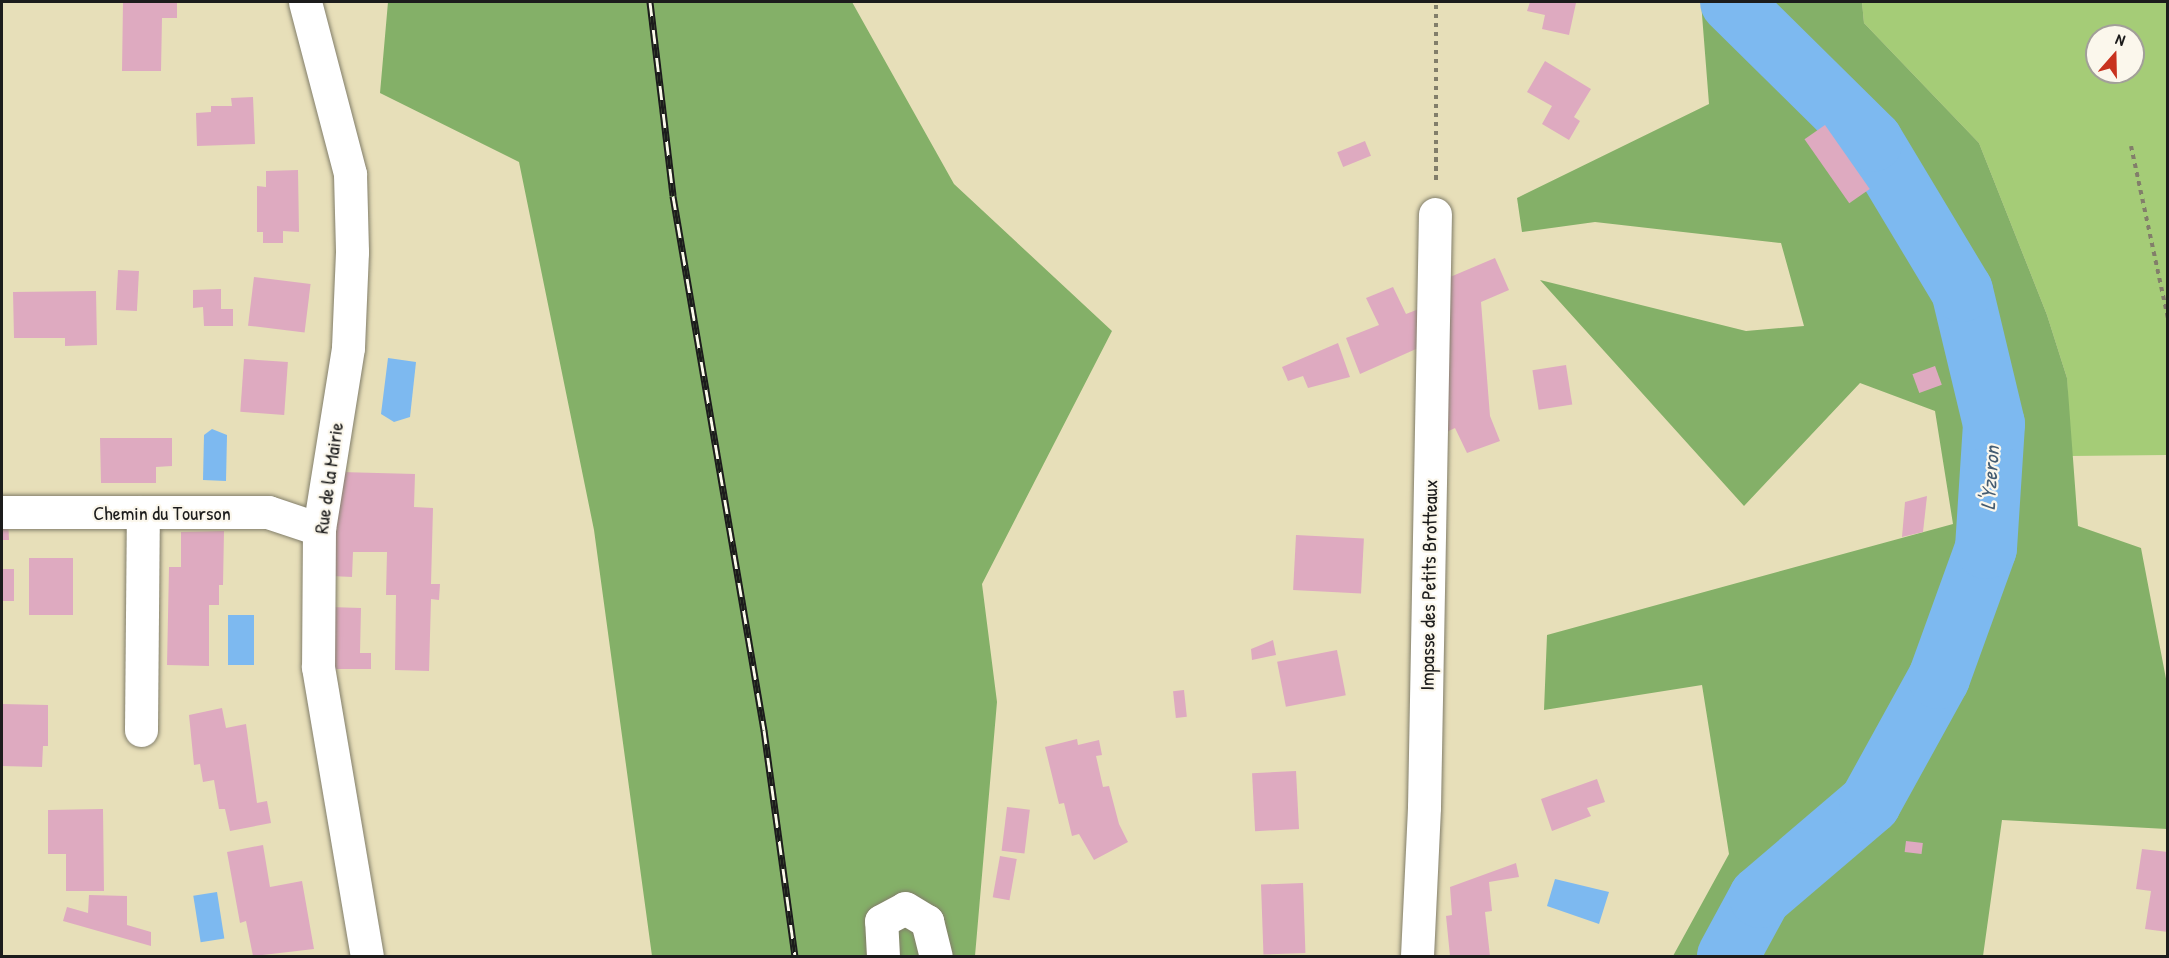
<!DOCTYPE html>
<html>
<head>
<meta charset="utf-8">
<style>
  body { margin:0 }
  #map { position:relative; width:2169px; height:958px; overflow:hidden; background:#e7dfb9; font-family:"Patrick Hand",sans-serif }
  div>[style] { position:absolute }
  .green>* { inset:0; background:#a5cc77 }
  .forest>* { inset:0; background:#84b068 }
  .water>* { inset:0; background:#7db9f0; transform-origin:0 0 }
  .river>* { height:62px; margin:-31px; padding:0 31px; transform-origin:31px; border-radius:31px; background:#7db9f0 }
  .building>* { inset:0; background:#deaac0; transform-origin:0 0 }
  .path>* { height:4px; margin-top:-2px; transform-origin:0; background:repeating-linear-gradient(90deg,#827e6a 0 4.5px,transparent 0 9px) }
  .roads { filter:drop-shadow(0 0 2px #827e6a) drop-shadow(0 0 2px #827e6a) }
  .street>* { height:33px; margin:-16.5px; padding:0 16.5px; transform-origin:16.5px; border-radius:16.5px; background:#fff }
  .rail>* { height:7px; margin-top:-3.5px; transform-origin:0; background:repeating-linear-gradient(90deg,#fbf7ec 0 14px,#1c1c1c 0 28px); box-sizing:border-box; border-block:2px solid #1c1c1c }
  span { translate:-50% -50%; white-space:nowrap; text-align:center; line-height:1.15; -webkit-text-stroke:4.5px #fbf7ec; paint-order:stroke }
  .street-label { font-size:20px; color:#1c1c1c }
  .water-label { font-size:21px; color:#435b71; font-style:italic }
  .frame { position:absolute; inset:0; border:3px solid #1c1c1c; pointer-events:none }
  .north { position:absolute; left:2085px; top:24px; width:60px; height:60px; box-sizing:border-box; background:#fbf7ec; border:2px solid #a29f99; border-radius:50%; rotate:20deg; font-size:16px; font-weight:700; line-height:24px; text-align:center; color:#1c1c1c }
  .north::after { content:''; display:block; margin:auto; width:21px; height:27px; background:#c8321e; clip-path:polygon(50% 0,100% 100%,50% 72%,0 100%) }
</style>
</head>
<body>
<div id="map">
  <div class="green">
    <div style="clip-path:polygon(evenodd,1862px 2px,2167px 2px,2167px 455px,2070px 456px,2067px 378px,2047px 315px,1979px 143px,1864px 23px,1862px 2px,2097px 36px,2133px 36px,2133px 72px,2097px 72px,2097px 36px)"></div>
  </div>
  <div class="forest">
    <div style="clip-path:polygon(388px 2px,852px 2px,954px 184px,1112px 331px,982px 584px,997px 702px,975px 956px,652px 956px,594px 530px,519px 162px,380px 93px)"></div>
    <div style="clip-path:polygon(1701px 2px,1862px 2px,1864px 23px,1979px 143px,2047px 315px,2067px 378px,2078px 526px,2141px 548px,2167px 684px,2167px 829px,2002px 820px,1983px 956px,1673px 956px,1729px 854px,1702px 685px,1544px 710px,1547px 635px,1953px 524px,1935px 411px,1860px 383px,1744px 506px,1540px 280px,1746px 331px,1804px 326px,1781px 243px,1595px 222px,1522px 232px,1517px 198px,1709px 104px)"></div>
  </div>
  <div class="water">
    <div style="clip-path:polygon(388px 358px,416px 362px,410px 417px,394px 422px,381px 414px)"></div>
    <div style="clip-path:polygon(212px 429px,227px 435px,226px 481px,203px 480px,204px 435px)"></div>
    <div style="left:228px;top:615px;width:26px;height:50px"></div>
    <div style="clip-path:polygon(1555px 879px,1609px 892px,1599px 924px,1547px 906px)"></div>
    <div style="left:217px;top:892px;width:47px;height:24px;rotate:81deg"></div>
  </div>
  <div class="river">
    <div style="left:1728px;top:956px;width:67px;rotate:-61.5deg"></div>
    <div style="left:1760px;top:897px;width:145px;rotate:-40.5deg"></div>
    <div style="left:1870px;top:803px;width:143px;rotate:-61.1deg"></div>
    <div style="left:1939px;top:678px;width:138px;rotate:-70.1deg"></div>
    <div style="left:1986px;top:548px;width:124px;rotate:-86.3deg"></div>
    <div style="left:1994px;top:424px;width:137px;rotate:-103.5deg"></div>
    <div style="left:1962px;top:291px;width:175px;rotate:-121deg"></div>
    <div style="left:1872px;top:141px;width:198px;rotate:-135.4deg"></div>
  </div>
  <div class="building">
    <div style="clip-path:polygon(123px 2px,177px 2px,177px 18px,162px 18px,161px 71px,122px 71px)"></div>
    <div style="clip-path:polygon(1530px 2px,1576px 3px,1569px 35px,1542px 29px,1545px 15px,1527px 11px)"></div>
    <div style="clip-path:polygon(1545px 61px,1591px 89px,1574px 117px,1580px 121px,1569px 140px,1542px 124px,1552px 106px,1527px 92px)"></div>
    <div style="clip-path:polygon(253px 97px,255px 144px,197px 146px,196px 113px,211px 112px,211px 106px,232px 106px,231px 98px)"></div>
    <div style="left:1825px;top:125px;width:78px;height:25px;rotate:55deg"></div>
    <div style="left:1365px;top:141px;width:16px;height:30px;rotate:68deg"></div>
    <div style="clip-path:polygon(298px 170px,299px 232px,283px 231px,283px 243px,263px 243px,263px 232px,257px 232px,257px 186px,266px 187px,266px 171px)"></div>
    <div style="clip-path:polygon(1495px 258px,1509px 290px,1481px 302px,1490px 416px,1500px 441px,1467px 453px,1455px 428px,1438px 436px,1443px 280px)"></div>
    <div style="left:118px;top:270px;width:21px;height:40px;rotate:3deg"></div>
    <div style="left:254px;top:277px;width:57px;height:49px;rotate:7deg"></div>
    <div style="clip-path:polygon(1393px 287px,1406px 314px,1424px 307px,1425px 345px,1360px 374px,1346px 338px,1379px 325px,1366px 298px)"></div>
    <div style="clip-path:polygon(221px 289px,221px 309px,233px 309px,233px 326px,204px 326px,203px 307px,193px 308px,193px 290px)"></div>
    <div style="clip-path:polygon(96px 291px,97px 345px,65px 346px,65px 338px,14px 338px,13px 292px)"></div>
    <div style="clip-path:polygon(1338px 343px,1350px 377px,1308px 388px,1303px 376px,1288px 381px,1282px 367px)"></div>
    <div style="left:244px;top:359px;width:44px;height:53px;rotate:4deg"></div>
    <div style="left:1566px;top:365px;width:40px;height:34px;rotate:81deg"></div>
    <div style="left:1935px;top:366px;width:20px;height:24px;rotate:70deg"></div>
    <div style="clip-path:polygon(100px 438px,172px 438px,172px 466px,156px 467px,156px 483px,101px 483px)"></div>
    <div style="clip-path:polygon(340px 472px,415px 474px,414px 507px,433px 508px,431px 584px,440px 584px,439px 600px,431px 599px,429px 671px,395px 670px,396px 595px,386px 595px,387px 552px,353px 552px,352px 577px,331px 576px)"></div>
    <div style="clip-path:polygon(1927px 496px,1923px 532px,1902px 537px,1905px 502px)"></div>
    <div style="clip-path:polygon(2px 518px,8px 518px,9px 540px,2px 540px)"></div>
    <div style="clip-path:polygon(224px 531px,223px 585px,219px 585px,219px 605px,209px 605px,209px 666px,167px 665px,169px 567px,181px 567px,181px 532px)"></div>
    <div style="left:1296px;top:535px;width:68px;height:55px;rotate:3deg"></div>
    <div style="left:29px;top:558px;width:44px;height:57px"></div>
    <div style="left:2px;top:569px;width:12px;height:32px"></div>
    <div style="clip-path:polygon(330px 607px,361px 608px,360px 653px,371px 653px,371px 669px,328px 669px)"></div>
    <div style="clip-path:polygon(1273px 640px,1276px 655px,1252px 660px,1251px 649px)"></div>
    <div style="left:1337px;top:650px;width:46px;height:61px;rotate:79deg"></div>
    <div style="left:1184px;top:690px;width:27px;height:11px;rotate:84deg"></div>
    <div style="clip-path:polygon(2px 704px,48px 705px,48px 746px,43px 746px,42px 767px,2px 766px)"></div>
    <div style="clip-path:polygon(222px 708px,226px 728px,246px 724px,257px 803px,267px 801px,271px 823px,230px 831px,225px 809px,219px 809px,214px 780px,203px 782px,200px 764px,194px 765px,189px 715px)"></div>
    <div style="clip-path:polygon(1077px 739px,1078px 745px,1099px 740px,1102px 755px,1096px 756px,1103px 787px,1109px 786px,1119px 824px,1128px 842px,1094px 860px,1079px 834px,1072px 836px,1064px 803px,1059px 804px,1045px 747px)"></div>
    <div style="left:1296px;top:771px;width:58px;height:44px;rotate:87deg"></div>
    <div style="clip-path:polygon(1597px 779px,1605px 802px,1587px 808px,1591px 816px,1552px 831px,1541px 799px)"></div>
    <div style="left:1007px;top:807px;width:23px;height:44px;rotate:7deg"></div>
    <div style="clip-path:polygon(103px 809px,104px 891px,66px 891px,66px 854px,48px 854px,48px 810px)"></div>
    <div style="left:1906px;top:841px;width:17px;height:11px;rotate:7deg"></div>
    <div style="clip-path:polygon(263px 845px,270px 887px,302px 881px,314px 949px,253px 956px,246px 921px,240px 923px,227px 852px)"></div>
    <div style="clip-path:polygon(2142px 849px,2168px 852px,2168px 932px,2145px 929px,2151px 891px,2136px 889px)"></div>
    <div style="left:1000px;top:856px;width:17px;height:42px;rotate:10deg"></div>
    <div style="clip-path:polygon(1516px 863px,1519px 877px,1489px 882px,1492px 911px,1485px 912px,1490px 956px,1450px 956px,1446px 916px,1452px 915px,1450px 887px)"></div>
    <div style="left:1303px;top:883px;width:70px;height:42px;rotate:88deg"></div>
    <div style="clip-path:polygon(89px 895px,127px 896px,127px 925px,151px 932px,151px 946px,63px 921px,67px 907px,88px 913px)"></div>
  </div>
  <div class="path">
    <div style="left:2131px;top:146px;width:177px;rotate:77.9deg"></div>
    <div style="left:1436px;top:180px;width:178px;rotate:-90deg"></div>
  </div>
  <div class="roads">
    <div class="street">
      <div style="left:305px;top:2px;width:178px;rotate:75.3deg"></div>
      <div style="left:350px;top:174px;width:78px;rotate:88.5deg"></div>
      <div style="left:352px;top:252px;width:96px;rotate:92.4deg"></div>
      <div style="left:348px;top:348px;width:183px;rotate:99.1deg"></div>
      <div style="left:319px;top:529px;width:138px;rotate:90.4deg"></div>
      <div style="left:318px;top:667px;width:293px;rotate:80.4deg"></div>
      <div style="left:2px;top:512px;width:266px"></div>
      <div style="left:268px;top:512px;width:54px;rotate:18.4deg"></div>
      <div style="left:141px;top:730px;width:218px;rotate:-89.5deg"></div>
      <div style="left:883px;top:956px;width:35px;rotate:-93deg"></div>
      <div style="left:881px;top:921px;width:27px;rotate:-28deg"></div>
      <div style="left:905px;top:908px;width:26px;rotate:31deg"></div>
      <div style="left:927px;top:921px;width:36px;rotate:76deg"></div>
      <div style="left:1417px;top:956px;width:149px;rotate:-87.3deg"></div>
      <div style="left:1424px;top:807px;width:593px;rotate:-88.94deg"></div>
    </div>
  </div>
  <div class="rail">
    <div style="left:650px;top:2px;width:195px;rotate:83.2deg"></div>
    <div style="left:673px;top:196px;width:542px;rotate:80.33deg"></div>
    <div style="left:764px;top:730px;width:228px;rotate:82.2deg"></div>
  </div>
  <div class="street-label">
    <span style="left:328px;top:478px;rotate:-82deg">Rue de la Mairie</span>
    <span style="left:162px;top:512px">Chemin du Tourson</span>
    <span style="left:1428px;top:585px;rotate:-89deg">Impasse des Petits Brotteaux</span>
  </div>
  <div class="water-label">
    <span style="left:1990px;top:478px;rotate:-86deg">L'Yzeron</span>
  </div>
  <div class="frame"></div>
  <div class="north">N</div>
</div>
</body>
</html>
